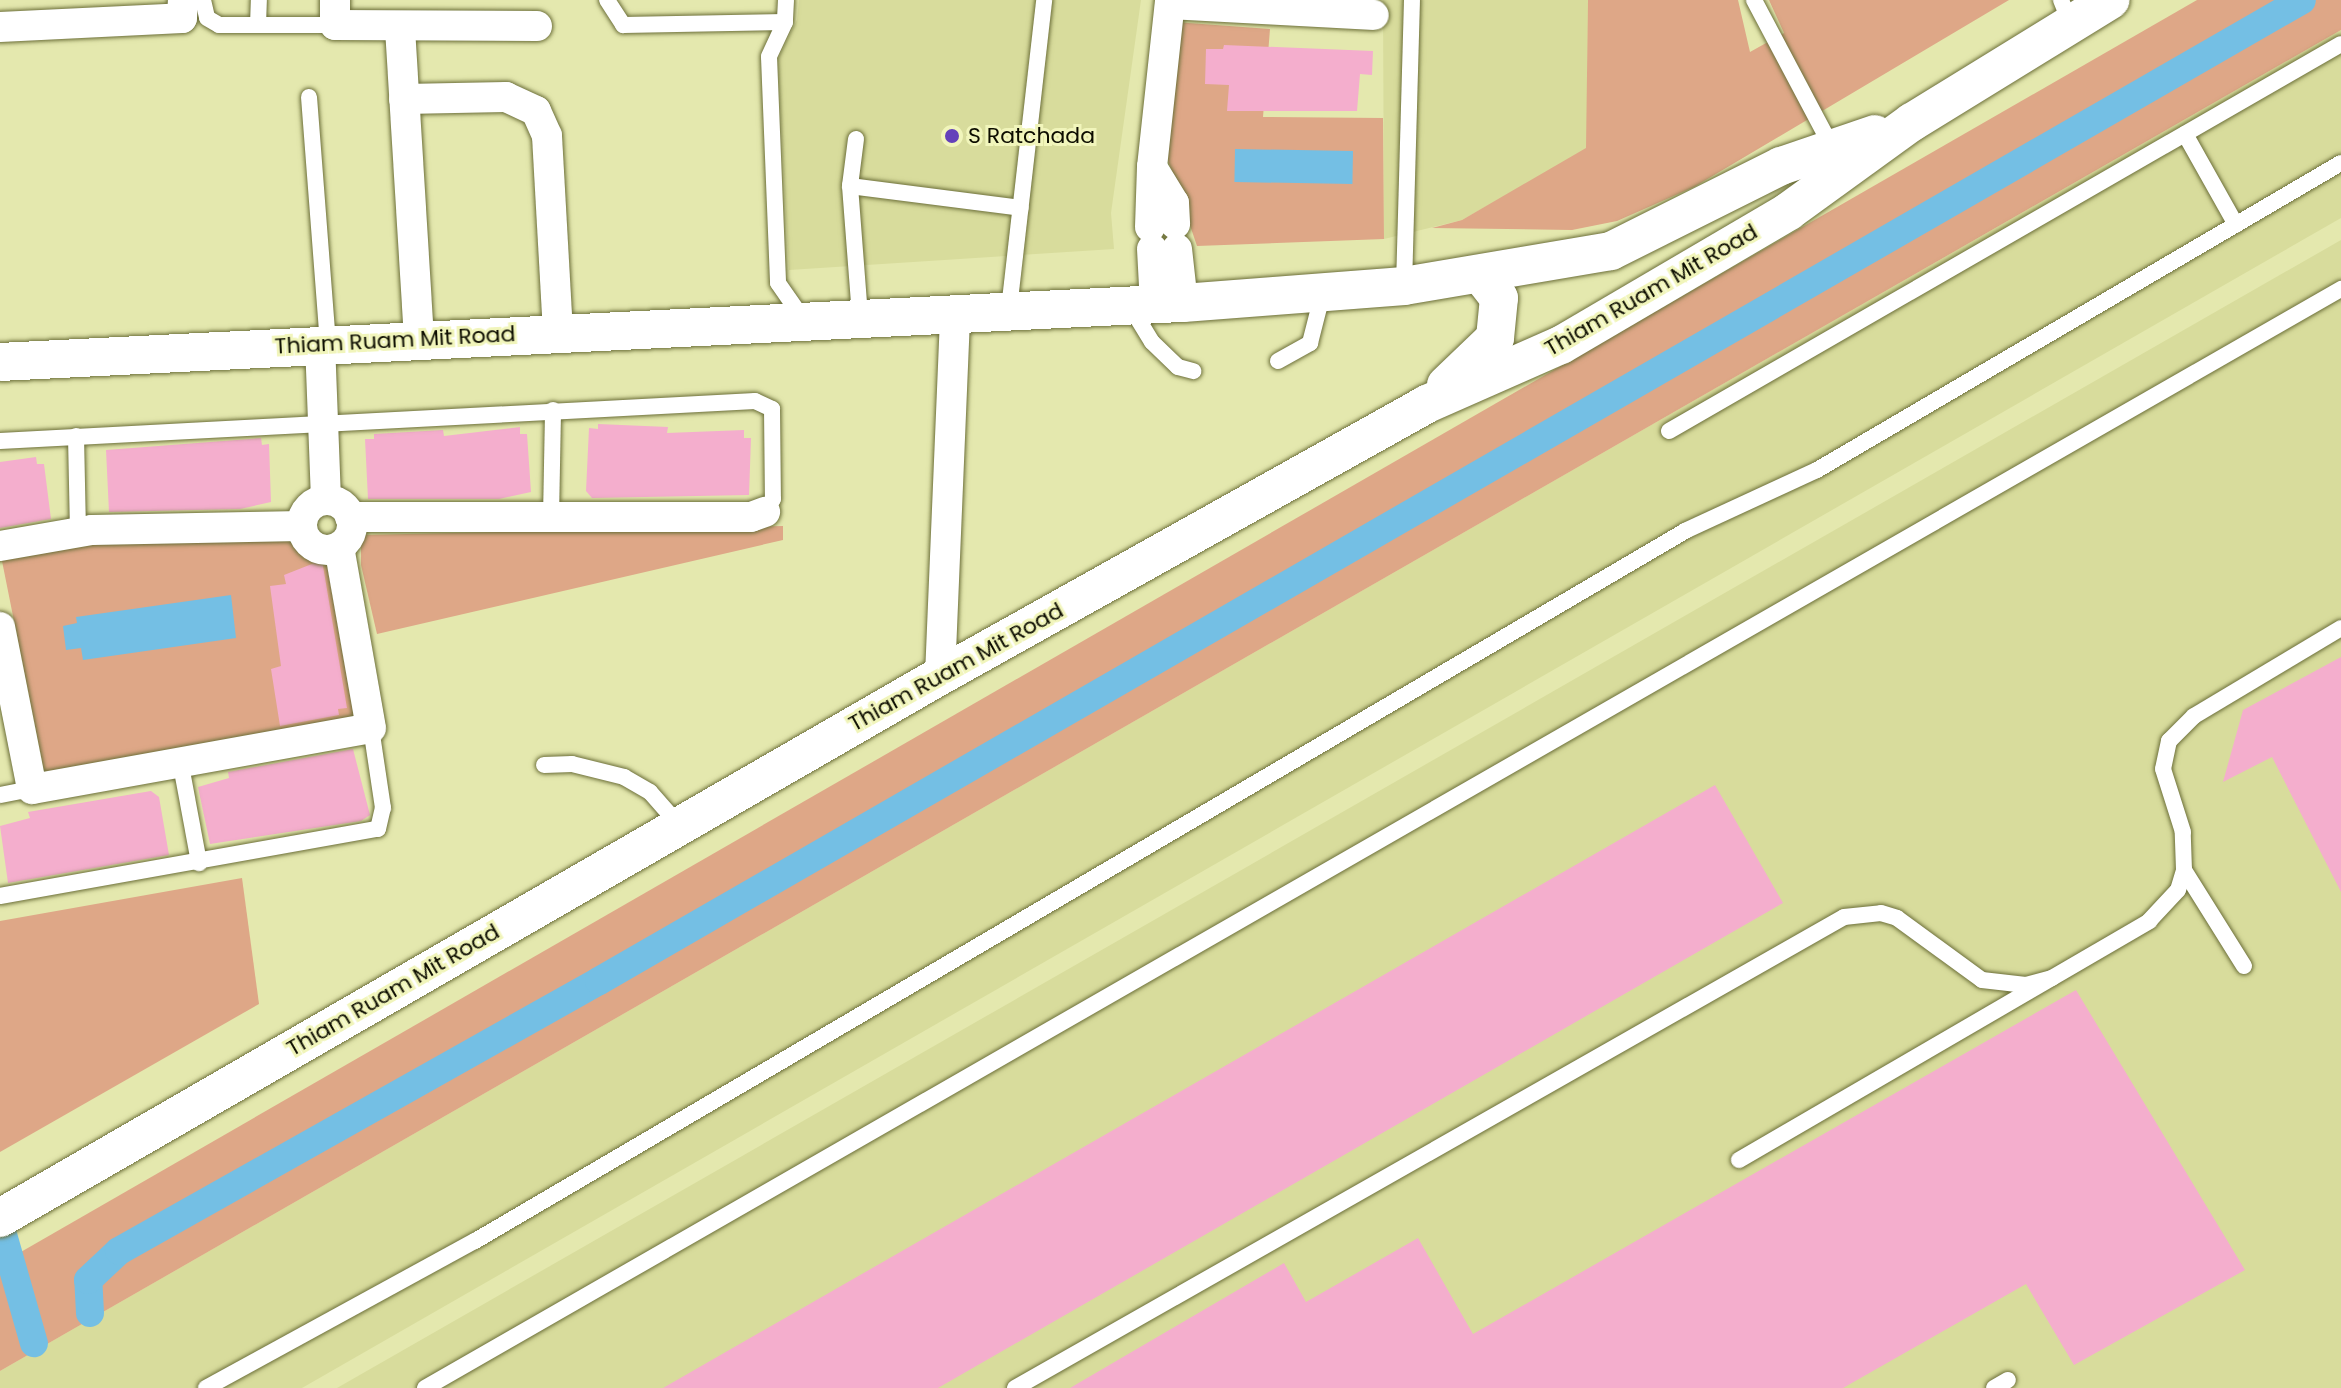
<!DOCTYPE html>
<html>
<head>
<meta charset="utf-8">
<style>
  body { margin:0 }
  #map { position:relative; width:2341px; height:1388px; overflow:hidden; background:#e4e8ae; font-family:Poppins,sans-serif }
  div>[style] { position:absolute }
  .built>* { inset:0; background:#d8dc9c }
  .green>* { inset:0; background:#dea787 }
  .water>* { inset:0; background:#74bfe4; transform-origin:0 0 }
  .canal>* { height:28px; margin:-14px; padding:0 14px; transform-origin:14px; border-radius:14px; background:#74bfe4 }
  .building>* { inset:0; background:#f4aecd }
  .roads { filter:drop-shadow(0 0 2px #6c6f39) drop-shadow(0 0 2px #6c6f39) }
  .service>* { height:16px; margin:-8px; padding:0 8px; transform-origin:8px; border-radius:8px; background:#fff }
  .minor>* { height:30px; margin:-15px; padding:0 15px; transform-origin:15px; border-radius:15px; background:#fff }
  .minor>.ring { margin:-15px; padding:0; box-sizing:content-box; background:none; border:30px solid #fff; border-radius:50% }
  .tertiary>* { height:38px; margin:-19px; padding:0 19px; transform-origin:19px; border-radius:19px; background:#fff }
  .dots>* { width:22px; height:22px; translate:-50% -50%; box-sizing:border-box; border:4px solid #f1f5bb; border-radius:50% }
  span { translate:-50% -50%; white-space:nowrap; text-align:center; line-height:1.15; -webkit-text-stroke:6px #f1f5bb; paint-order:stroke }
  .poi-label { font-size:22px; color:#0d0d00 }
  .left { translate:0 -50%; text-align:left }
  .street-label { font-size:22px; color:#0d0d00 }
</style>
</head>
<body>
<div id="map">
  <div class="built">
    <div style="clip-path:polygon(799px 0,1141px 0,1111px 213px,1114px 249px,789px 270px,778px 59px,797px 20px)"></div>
    <div style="clip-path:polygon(1383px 0,1588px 0,1587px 149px,1462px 220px,1384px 239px)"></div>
    <div style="clip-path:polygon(2341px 30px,2341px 218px,302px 1388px,0 1388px,0 1371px)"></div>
    <div style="clip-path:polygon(2341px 240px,2341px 1388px,337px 1388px)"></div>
  </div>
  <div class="green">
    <div style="clip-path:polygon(1588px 0,1738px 0,1750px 52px,1784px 33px,1769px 0,2009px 0,1694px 187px,1617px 221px,1572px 230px,1432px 228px,1462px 220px,1586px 148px)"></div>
    <div style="clip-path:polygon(2197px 0,2341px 0,2341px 30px,0 1371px,0 1264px)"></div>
    <div style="clip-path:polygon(1175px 22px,1270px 29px,1263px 117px,1383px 118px,1384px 239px,1197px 246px,1168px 160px)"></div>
    <div style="clip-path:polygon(783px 526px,783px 540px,377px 634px,361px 565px,361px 535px)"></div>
    <div style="clip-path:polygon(288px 530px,306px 551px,333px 558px,361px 716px,45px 776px,1px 556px,75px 542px)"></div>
    <div style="clip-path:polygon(242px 878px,259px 1004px,0 1152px,0 921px)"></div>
  </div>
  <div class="water">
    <div style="left:1235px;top:149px;width:118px;height:33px;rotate:1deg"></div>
    <div style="clip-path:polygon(231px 595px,236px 638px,83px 660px,81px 648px,66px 650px,63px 626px,77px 623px,76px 617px)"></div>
  </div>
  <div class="canal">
    <div style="left:0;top:1224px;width:124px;rotate:74.1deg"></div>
    <div style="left:90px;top:1313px;width:33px;rotate:-93deg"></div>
    <div style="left:88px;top:1280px;width:42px;rotate:-43.1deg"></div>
    <div style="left:119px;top:1251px;width:551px;rotate:-29.36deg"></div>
    <div style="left:599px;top:981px;width:1965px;rotate:-29.94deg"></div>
  </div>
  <div class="building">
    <div style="clip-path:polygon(1224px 45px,1373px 51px,1372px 75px,1360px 74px,1357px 111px,1227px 111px,1229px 85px,1205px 84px,1206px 49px,1223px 49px)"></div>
    <div style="clip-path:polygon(598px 424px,668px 427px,667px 433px,744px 430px,744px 438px,751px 438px,749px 495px,592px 498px,586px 491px,589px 428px,598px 429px)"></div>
    <div style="clip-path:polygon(520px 427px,520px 434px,527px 434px,531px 492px,499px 499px,368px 499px,365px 439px,374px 439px,374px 434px,443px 430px,444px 436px)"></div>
    <div style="clip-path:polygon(261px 438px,262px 445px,269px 444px,271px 502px,240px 509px,109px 512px,106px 450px)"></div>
    <div style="clip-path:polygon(36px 457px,37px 464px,44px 464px,51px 519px,0 528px,0 462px)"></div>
    <div style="clip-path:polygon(322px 560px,347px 708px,338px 709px,339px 715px,280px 726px,271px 669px,281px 666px,270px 586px,286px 584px,284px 575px)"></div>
    <div style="clip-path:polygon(2341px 657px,2341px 892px,2272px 757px,2223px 782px,2243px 710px)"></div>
    <div style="clip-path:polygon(353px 749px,370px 815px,361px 821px,210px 844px,198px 787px,229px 778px,228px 772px)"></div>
    <div style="clip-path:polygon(1715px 785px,1783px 903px,938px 1388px,663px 1388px)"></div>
    <div style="clip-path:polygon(151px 791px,159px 797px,169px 855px,8px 883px,0 826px,30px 818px,28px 812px)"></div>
    <div style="clip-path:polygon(2076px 990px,2245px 1270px,2074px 1365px,2026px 1284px,1843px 1388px,1070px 1388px,1284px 1263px,1306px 1302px,1418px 1238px,1473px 1334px)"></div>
  </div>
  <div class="roads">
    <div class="service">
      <div style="left:203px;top:0;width:18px;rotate:77deg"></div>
      <div style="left:207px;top:18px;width:14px;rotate:30deg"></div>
      <div style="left:219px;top:25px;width:116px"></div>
      <div style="left:607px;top:0;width:30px;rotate:57deg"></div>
      <div style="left:623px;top:25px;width:162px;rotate:-1.1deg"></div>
      <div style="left:786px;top:0;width:22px;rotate:93deg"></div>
      <div style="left:785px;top:22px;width:38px;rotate:115deg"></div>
      <div style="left:769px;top:57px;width:226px;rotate:87.7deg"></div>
      <div style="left:778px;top:283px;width:44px;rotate:55.2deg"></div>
      <div style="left:1754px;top:0;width:169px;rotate:62.1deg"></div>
      <div style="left:2061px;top:0;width:24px;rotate:68deg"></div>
      <div style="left:258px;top:25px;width:25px;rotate:-88deg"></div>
      <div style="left:309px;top:97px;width:247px;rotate:85.6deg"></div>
      <div style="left:2185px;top:134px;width:104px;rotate:60.7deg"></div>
      <div style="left:856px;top:139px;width:47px;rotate:97.3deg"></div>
      <div style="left:850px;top:186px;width:130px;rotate:85.6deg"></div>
      <div style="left:850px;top:186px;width:172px;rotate:7.3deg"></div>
      <div style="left:1404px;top:286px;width:286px;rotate:-88.4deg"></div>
      <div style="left:1130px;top:306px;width:42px;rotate:58.6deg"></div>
      <div style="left:1152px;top:342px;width:36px;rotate:44deg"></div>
      <div style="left:1178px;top:367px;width:16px;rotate:15deg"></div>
      <div style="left:1009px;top:309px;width:311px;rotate:-83.5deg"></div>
      <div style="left:1278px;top:361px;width:37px;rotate:-29deg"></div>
      <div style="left:1310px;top:343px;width:53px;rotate:-75.7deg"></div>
      <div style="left:1669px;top:431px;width:775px;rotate:-29.94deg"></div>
      <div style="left:76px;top:436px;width:96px;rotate:88.8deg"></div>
      <div style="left:0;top:441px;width:756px;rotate:-3.03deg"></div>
      <div style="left:755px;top:401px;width:19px;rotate:25deg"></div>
      <div style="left:772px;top:409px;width:90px;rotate:89.4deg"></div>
      <div style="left:773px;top:499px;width:15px;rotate:122deg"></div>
      <div style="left:551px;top:517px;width:107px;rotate:-88.9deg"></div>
      <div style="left:180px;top:760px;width:105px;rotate:79.5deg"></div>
      <div style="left:544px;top:765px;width:28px;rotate:-2deg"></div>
      <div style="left:572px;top:764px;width:54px;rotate:14deg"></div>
      <div style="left:624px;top:777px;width:30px;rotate:30deg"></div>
      <div style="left:650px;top:792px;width:43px;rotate:48.8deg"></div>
      <div style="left:0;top:795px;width:33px;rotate:-11deg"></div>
      <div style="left:0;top:896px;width:384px;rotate:-10.1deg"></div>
      <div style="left:378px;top:829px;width:22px;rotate:-77deg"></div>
      <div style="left:383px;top:808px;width:81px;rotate:-98.5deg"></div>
      <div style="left:2244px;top:966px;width:113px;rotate:-122deg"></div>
      <div style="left:2184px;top:870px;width:38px;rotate:-92deg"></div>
      <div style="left:2183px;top:832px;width:66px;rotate:-107.6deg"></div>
      <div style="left:2163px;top:769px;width:29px;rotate:-78deg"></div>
      <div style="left:2169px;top:741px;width:35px;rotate:-45deg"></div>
      <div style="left:2194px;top:716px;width:171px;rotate:-30.9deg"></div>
      <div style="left:1739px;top:1160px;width:475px;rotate:-30.2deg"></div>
      <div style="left:2149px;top:921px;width:42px;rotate:-46.9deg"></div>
      <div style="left:2178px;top:890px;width:21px;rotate:-73deg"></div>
      <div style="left:206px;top:1388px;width:307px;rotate:-28.7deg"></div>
      <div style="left:475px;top:1241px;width:1403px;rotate:-30.4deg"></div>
      <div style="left:1685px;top:531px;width:145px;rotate:-24.8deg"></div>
      <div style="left:1817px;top:470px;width:607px;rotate:-30.37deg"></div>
      <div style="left:425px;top:1388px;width:2209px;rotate:-29.84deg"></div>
      <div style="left:1015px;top:1388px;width:953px;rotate:-29.6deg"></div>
      <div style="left:1844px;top:917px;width:37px;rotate:-6deg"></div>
      <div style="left:1881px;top:913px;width:17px;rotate:17deg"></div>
      <div style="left:1897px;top:918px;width:105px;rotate:36.1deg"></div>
      <div style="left:1982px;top:980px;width:44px;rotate:6.5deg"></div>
      <div style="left:2026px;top:985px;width:27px;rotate:-15deg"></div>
      <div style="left:1994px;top:1388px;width:16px;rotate:-30deg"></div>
    </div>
    <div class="minor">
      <div style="left:335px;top:0;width:25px;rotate:90deg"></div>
      <div style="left:335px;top:25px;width:202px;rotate:0.3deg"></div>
      <div style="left:1170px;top:4px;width:204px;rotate:3.1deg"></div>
      <div style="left:0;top:27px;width:182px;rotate:-2.8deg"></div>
      <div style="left:182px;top:18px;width:18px;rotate:-87deg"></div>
      <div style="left:400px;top:28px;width:310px;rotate:86.5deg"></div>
      <div style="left:404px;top:99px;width:102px;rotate:-1.1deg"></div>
      <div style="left:506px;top:97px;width:33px;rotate:25deg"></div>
      <div style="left:536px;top:111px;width:27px;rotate:66deg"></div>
      <div style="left:547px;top:136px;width:195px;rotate:86.8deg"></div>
      <div style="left:1152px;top:167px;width:168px;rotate:-83.8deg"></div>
      <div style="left:1150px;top:227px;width:60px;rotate:-88.1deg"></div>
      <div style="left:1152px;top:167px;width:42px;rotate:58.6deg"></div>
      <div style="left:1174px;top:203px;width:21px;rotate:87deg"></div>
      <div style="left:1152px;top:249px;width:55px;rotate:86.9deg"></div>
      <div style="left:1177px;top:249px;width:54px;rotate:83.7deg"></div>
      <div style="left:320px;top:343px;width:157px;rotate:87.8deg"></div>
      <div class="ring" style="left:302px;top:500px;width:20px;height:20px"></div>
      <div style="left:350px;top:517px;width:401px"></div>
      <div style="left:751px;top:517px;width:15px;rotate:-20deg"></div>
      <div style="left:0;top:546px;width:93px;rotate:-9.9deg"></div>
      <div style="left:92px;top:530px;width:209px;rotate:-1.1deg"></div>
      <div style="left:0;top:627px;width:165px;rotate:78.8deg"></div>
      <div style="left:32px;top:789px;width:344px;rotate:-10.2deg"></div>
      <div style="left:371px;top:728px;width:184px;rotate:-100deg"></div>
      <div style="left:940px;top:676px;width:365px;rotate:-87.6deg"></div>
    </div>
    <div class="tertiary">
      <div style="left:0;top:362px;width:1184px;rotate:-2.86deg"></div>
      <div style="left:1183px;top:303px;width:222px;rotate:-4.4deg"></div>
      <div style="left:1404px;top:286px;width:210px;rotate:-9.6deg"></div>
      <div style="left:1611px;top:251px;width:190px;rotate:-26.6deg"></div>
      <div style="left:1781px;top:166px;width:99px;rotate:-18.8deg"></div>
      <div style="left:1446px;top:385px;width:68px;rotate:-43.8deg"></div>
      <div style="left:1495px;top:338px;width:40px;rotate:-84.3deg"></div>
      <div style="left:1499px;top:298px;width:28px;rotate:-128deg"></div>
      <div style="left:0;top:1218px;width:1085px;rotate:-29.97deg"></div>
      <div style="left:940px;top:676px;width:558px;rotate:-29.18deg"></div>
      <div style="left:1427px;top:404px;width:146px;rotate:-23.8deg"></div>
      <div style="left:1561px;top:345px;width:264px;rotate:-30.4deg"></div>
      <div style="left:1789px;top:211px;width:152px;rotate:-35.9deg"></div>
      <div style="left:1912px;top:122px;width:233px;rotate:-31.6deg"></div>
    </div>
  </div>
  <div class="dots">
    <div style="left:952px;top:136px;background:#6441ba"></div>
  </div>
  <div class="poi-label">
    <span class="left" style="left:968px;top:136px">S Ratchada</span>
  </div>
  <div class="street-label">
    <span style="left:1651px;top:290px;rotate:-30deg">Thiam Ruam Mit Road</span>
    <span style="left:395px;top:340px;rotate:-3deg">Thiam Ruam Mit Road</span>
    <span style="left:956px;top:667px;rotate:-29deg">Thiam Ruam Mit Road</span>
    <span style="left:393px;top:990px;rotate:-30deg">Thiam Ruam Mit Road</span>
  </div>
</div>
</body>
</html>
